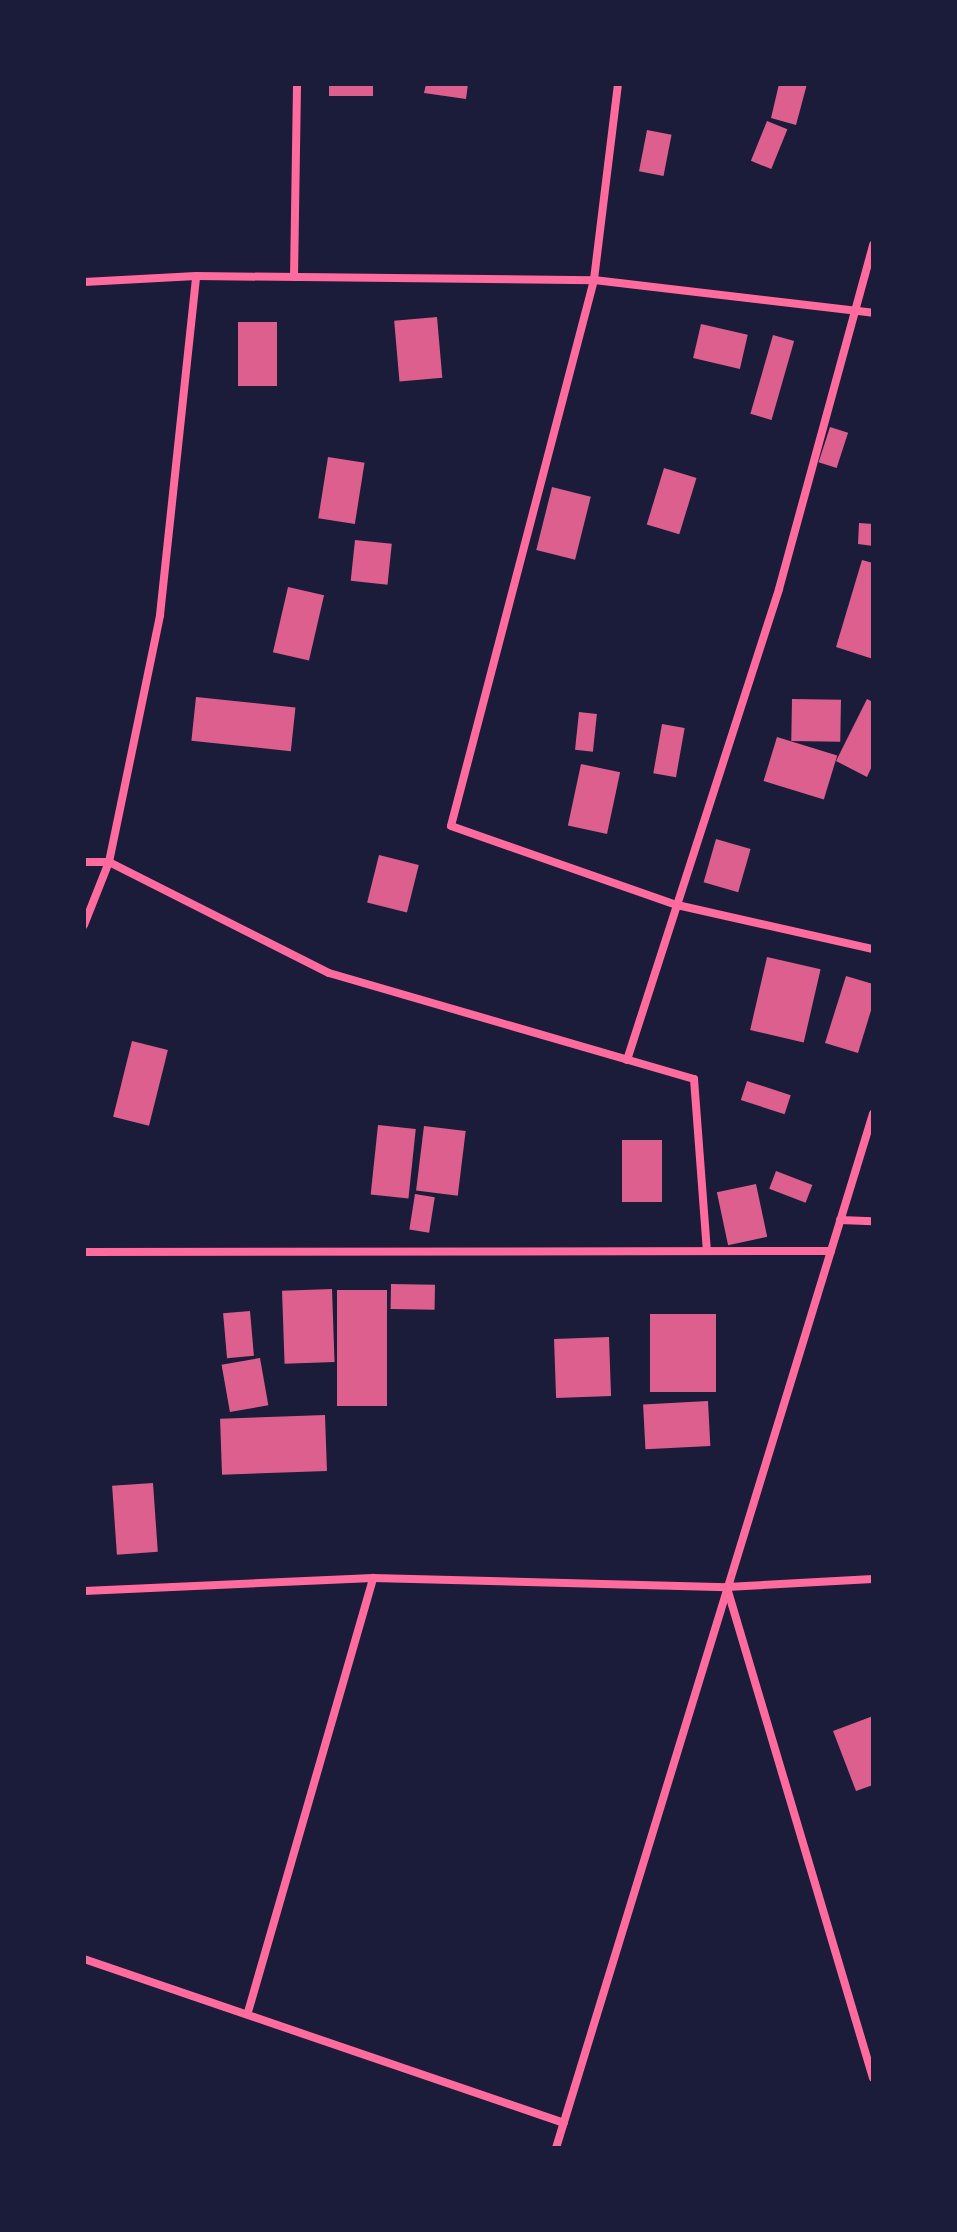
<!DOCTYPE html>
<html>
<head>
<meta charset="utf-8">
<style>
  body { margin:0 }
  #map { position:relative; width:957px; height:2232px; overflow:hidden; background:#1b1b3a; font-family:Quicksand,sans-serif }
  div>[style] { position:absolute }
  .building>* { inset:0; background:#dd5f8e; transform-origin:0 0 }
  .minor>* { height:8px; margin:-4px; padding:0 4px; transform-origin:4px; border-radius:4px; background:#ff6b9d }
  span { translate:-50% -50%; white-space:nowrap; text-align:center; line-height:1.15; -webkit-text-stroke:8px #1b1b3a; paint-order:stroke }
  .frame { position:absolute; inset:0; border:86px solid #1b1b3a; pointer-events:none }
</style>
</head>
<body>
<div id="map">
  <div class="building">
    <div style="left:329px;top:84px;width:44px;height:12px"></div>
    <div style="clip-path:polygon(426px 84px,468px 84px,466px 99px,424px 93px)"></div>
    <div style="clip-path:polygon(779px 84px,807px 84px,796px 125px,771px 118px)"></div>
    <div style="left:767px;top:121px;width:22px;height:43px;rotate:22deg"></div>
    <div style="left:647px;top:130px;width:25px;height:42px;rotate:11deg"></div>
    <div style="left:437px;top:317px;width:61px;height:43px;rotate:85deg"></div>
    <div style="left:238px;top:322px;width:39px;height:64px"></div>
    <div style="left:701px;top:324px;width:48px;height:35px;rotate:13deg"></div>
    <div style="left:773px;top:335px;width:22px;height:82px;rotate:16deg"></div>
    <div style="left:830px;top:427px;width:19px;height:37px;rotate:18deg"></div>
    <div style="left:328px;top:457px;width:37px;height:62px;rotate:9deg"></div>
    <div style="left:664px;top:468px;width:34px;height:59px;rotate:17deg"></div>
    <div style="left:552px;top:487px;width:40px;height:65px;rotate:14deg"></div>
    <div style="clip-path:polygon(859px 523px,873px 524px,873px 546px,858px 544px)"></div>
    <div style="left:355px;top:540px;width:37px;height:41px;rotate:6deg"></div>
    <div style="clip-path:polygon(862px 560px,873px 563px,873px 659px,836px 647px)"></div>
    <div style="left:288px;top:587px;width:37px;height:67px;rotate:13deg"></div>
    <div style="left:196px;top:697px;width:100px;height:44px;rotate:6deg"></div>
    <div style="left:792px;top:699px;width:49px;height:42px;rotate:1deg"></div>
    <div style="clip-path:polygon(867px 699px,873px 702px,873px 764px,867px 777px,836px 761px)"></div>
    <div style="left:579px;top:712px;width:18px;height:38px;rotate:6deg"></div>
    <div style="left:662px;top:724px;width:23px;height:50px;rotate:10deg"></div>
    <div style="left:777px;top:737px;width:63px;height:46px;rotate:17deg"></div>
    <div style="left:581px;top:764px;width:40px;height:63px;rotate:12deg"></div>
    <div style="left:716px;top:839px;width:36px;height:45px;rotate:16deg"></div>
    <div style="left:379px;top:855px;width:41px;height:49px;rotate:14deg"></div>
    <div style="left:767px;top:957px;width:55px;height:75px;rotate:13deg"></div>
    <div style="clip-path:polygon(846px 976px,873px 984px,873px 1004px,858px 1053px,825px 1043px)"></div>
    <div style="left:132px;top:1041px;width:37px;height:78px;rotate:14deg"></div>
    <div style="left:747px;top:1081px;width:46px;height:20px;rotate:18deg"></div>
    <div style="left:378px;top:1125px;width:38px;height:70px;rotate:6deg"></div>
    <div style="left:424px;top:1126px;width:42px;height:65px;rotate:7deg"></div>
    <div style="left:622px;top:1140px;width:40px;height:62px"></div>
    <div style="left:776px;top:1171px;width:39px;height:19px;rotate:21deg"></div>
    <div style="left:756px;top:1184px;width:54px;height:40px;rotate:78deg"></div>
    <div style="left:415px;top:1194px;width:20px;height:36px;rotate:9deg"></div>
    <div style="left:391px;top:1284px;width:44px;height:25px;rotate:1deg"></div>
    <div style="left:332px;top:1289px;width:73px;height:50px;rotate:88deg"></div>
    <div style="left:337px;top:1290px;width:50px;height:116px"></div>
    <div style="left:250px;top:1311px;width:45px;height:27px;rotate:85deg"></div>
    <div style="left:650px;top:1314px;width:66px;height:78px"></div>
    <div style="left:609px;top:1337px;width:59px;height:55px;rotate:88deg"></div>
    <div style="left:260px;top:1358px;width:48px;height:39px;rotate:80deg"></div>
    <div style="left:708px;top:1401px;width:45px;height:65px;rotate:87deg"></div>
    <div style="left:325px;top:1415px;width:56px;height:105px;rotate:88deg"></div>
    <div style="left:153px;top:1483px;width:69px;height:41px;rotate:86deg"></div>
    <div style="clip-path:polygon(873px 1716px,873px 1785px,856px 1791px,833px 1731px)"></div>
  </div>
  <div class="minor">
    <div style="left:618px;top:84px;width:197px;rotate:97deg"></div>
    <div style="left:594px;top:280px;width:564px;rotate:104.68deg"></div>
    <div style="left:451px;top:826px;width:239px;rotate:19.3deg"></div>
    <div style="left:677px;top:905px;width:201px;rotate:12.7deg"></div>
    <div style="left:294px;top:277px;width:193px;rotate:-89.1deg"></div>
    <div style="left:84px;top:282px;width:112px;rotate:-3.1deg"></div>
    <div style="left:196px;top:276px;width:398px;rotate:0.6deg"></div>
    <div style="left:594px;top:280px;width:281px;rotate:6.7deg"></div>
    <div style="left:84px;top:862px;width:25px"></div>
    <div style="left:109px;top:862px;width:246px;rotate:26.8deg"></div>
    <div style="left:329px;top:973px;width:380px;rotate:16.2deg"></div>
    <div style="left:694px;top:1079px;width:172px;rotate:85.7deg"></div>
    <div style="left:84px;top:925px;width:68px;rotate:-68.4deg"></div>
    <div style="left:109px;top:862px;width:252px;rotate:-78.3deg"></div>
    <div style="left:160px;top:615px;width:341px;rotate:-83.9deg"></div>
    <div style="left:627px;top:1060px;width:495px;rotate:-72.1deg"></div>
    <div style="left:779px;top:589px;width:357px;rotate:-74.7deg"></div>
    <div style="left:840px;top:1220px;width:33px;rotate:2deg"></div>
    <div style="left:84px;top:1252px;width:747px;rotate:-0.08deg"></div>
    <div style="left:727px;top:1588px;width:511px;rotate:73.41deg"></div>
    <div style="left:84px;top:1591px;width:289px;rotate:-2.6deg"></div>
    <div style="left:373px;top:1578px;width:354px;rotate:1.5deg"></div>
    <div style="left:727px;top:1587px;width:146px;rotate:-3.1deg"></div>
    <div style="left:84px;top:1959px;width:507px;rotate:18.86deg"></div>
    <div style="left:248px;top:2012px;width:452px;rotate:-73.9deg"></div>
    <div style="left:556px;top:2148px;width:1082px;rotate:-72.96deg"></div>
  </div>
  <div class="frame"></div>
</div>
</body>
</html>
